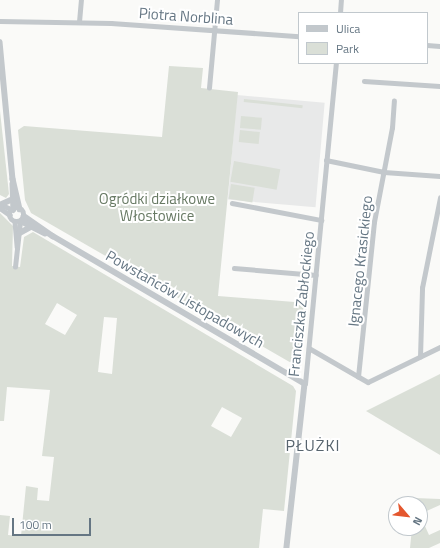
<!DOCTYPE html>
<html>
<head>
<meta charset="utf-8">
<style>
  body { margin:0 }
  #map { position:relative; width:440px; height:548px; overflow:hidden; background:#fafaf8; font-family:"Titillium Web",sans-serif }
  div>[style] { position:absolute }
  .built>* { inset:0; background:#e8e9e9; transform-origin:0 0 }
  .green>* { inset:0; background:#dadfd7; transform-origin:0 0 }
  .minor>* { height:4.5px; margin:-2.25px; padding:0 2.25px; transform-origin:2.25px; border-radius:2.25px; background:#c3c8cc }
  .tertiary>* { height:5.5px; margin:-2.75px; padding:0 2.75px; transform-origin:2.75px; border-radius:2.75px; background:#c3c8cc }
  .tertiary>.ring { margin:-2.75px; padding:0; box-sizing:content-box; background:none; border:5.5px solid #c3c8cc; border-radius:50% }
  span { translate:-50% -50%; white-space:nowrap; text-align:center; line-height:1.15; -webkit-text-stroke:4px #fff; paint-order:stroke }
  .street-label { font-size:15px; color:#657683 }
  .park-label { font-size:15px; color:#687a64 }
  .neighbourhood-label { font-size:16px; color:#57646e; letter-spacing:1px }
  .legend { position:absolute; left:298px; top:12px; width:130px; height:52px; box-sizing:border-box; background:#fff; border:1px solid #c1c8cd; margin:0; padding:5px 7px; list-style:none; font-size:12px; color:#657683 }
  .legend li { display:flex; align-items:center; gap:8px; height:20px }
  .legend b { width:20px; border:1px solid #c1c8cd }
  .north { position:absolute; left:388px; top:496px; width:40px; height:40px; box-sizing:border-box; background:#fff; border:1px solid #c1c8cd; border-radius:50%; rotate:118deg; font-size:11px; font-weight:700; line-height:16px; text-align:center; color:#657683 }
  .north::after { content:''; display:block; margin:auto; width:14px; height:18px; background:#e4572e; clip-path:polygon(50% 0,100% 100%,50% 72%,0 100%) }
  .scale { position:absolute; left:12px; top:518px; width:79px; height:18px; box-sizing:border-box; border:2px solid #657683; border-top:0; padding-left:5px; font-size:12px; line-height:14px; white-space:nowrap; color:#657683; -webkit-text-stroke:3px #fff; paint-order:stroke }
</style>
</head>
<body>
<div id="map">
  <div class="built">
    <div style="left:237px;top:95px;width:88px;height:105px;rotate:5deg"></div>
  </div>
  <div class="green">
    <div style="clip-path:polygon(169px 66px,203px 68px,201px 88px,238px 92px,218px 296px,307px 303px,300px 368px,31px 213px,25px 200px,18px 130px,24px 126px,162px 137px)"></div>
    <div style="left:244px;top:99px;width:59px;height:3px;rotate:6deg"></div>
    <div style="clip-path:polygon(0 111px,9px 194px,6px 198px,0 195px)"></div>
    <div style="left:241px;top:116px;width:21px;height:12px;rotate:5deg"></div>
    <div style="left:240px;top:130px;width:20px;height:12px;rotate:6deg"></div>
    <div style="left:234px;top:161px;width:47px;height:21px;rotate:10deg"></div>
    <div style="left:231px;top:184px;width:24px;height:15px;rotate:9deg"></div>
    <div style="clip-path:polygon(evenodd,0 213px,13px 226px,12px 266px,20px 267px,24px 237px,33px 232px,293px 386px,296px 391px,284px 511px,263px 509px,259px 548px,0 548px,0 515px,10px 516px,8px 535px,21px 536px,26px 486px,38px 488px,37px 500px,49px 501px,54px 457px,42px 456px,50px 390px,7px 387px,4px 421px,0 421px,0 213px,57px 303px,77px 315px,65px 335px,45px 324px,57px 303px,0 213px,104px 317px,117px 318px,112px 374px,98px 372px,104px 317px,0 213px,222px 407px,242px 418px,231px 437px,211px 426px,222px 407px)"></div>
    <div style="clip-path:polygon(440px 374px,440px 455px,366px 411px)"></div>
    <div style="clip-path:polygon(415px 498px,440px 499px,440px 505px,420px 514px)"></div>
    <div style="clip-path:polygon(420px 515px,429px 535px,440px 530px,440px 543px,429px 548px,410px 548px,412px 528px,420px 528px)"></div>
  </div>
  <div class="minor">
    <div style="left:340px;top:13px;width:13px;rotate:-86deg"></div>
    <div style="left:0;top:21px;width:111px;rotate:1deg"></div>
    <div style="left:111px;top:23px;width:188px;rotate:4deg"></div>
    <div style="left:79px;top:22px;width:22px;rotate:-85deg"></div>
    <div style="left:427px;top:45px;width:13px;rotate:4deg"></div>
    <div style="left:364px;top:81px;width:76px;rotate:3.8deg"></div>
    <div style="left:209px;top:88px;width:88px;rotate:-84.8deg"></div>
    <div style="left:326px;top:160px;width:59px;rotate:11.7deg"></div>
    <div style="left:384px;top:172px;width:56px;rotate:4.1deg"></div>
    <div style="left:232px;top:203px;width:91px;rotate:10.8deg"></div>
    <div style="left:0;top:204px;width:14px;rotate:25deg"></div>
    <div style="left:0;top:208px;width:12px;rotate:35deg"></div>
    <div style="left:15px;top:222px;width:25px;rotate:85deg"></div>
    <div style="left:15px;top:267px;width:45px;rotate:-83.7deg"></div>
    <div style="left:234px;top:268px;width:82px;rotate:4.9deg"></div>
    <div style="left:309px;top:348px;width:68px;rotate:30deg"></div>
    <div style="left:368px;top:382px;width:80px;rotate:-25.9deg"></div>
    <div style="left:420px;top:357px;width:69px;rotate:-88.3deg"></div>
    <div style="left:422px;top:288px;width:92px;rotate:-78.7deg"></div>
    <div style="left:358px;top:377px;width:156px;rotate:-84.1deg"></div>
    <div style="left:374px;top:222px;width:96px;rotate:-79.2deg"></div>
    <div style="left:392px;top:128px;width:27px;rotate:-86deg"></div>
    <div style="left:305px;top:384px;width:322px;rotate:-84.5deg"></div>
  </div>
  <div class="tertiary">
    <div style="left:0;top:42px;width:138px;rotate:84.6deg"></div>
    <div style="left:13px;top:179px;width:31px;rotate:77deg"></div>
    <div style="left:13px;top:184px;width:25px;rotate:88deg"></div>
    <div style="left:0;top:205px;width:14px;rotate:-25deg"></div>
    <div class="ring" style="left:10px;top:208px;width:8.5px;height:8.5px"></div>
    <div style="left:24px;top:216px;width:35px;rotate:35deg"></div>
    <div style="left:53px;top:236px;width:292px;rotate:30.4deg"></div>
    <div style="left:305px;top:384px;width:165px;rotate:96.3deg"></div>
    <div style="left:21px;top:221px;width:27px;rotate:27deg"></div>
    <div style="left:20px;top:233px;width:13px;rotate:-29deg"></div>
  </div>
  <div class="street-label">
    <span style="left:186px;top:16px;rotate:4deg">Piotra Norblina</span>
    <span style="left:360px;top:261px;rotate:-84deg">Ignacego Krasickiego</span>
    <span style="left:185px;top:299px;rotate:30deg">Powstańców Listopadowych</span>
    <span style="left:301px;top:304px;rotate:-84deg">Franciszka Zabłockiego</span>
  </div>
  <div class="park-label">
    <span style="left:157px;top:207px">Ogródki działkowe<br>Włostowice</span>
  </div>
  <div class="neighbourhood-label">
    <span style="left:313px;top:445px">PŁUŻKI</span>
  </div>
  <ul class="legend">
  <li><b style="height:5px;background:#c3c8cc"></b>Ulica</li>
  <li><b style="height:11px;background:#dadfd7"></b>Park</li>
  </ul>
  <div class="north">N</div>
  <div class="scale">100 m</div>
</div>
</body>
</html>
